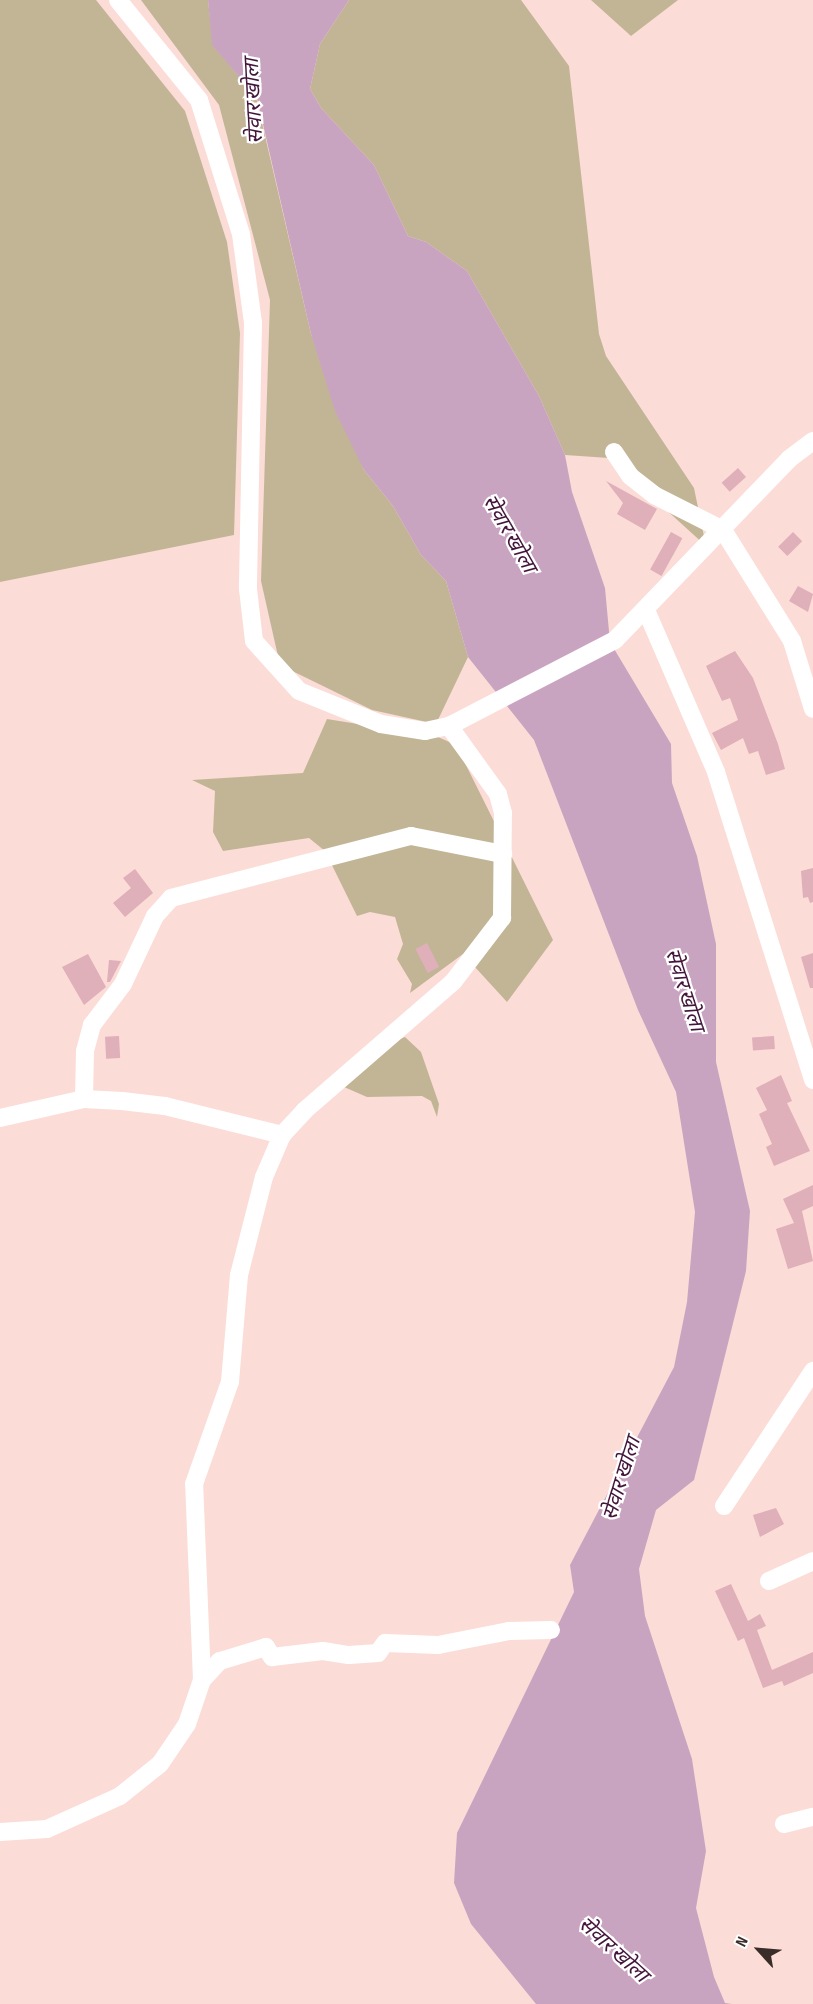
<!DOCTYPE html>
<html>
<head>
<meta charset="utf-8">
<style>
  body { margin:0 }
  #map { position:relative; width:813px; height:2004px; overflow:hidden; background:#fcdcd6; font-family:"Sofia Sans Condensed","Noto Sans Devanagari",sans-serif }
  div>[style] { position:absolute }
  .green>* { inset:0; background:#c2b596 }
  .water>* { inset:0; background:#c9a4c0 }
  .building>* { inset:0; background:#dfafba; transform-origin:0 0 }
  .minor>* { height:18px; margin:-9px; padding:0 9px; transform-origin:9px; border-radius:9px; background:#fff }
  span { translate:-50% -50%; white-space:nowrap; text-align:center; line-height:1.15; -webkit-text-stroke:4.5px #fff; paint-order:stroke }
  .water-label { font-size:21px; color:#43153b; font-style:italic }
  .north { position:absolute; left:729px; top:1920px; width:60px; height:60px; -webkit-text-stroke:4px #fff; paint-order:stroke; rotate:296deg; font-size:16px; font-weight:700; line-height:24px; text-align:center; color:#3a2c29 }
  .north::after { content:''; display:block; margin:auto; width:21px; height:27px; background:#3a2c29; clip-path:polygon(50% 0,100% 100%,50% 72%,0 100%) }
</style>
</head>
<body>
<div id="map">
  <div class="green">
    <div style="clip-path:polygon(0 0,96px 0,185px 111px,227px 242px,240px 333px,234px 535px,0 582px)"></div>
    <div style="clip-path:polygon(141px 0,208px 0,213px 45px,256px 97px,311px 334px,364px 470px,393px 506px,421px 555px,446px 581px,468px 657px,436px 724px,372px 710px,280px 665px,261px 581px,270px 300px,219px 105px)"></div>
    <div style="clip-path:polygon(349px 0,521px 0,569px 66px,599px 334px,606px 356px,694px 488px,706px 546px,609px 458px,565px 455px,539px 396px,467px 271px,426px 242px,408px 236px,374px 165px,321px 108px,310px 89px,320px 44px)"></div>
    <div style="clip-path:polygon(591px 0,678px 0,631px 36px)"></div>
    <div style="clip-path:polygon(327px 719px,438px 737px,456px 745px,553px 940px,507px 1002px,463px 954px,410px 993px,412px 984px,397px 959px,403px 944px,395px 917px,370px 912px,357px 916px,325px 851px,309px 838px,223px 851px,213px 832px,215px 791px,192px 780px,303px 773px)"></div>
    <div style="clip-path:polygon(405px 1037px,421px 1052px,439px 1104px,437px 1117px,431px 1101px,422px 1096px,367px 1097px,344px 1087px,389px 1043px)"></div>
  </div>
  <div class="water">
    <div style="clip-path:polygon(208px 0,349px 0,320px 44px,310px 89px,321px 108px,374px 165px,408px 236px,426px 242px,467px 271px,539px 396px,565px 455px,572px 492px,605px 588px,610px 642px,671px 744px,672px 783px,697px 856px,716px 944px,716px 1062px,750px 1211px,746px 1271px,694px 1480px,656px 1510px,639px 1569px,645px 1616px,692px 1759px,706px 1851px,696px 1908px,714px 1977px,725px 2003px,732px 2004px,536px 2004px,471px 1924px,454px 1883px,457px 1833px,574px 1592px,570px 1565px,674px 1367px,687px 1302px,695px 1212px,676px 1092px,638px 1010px,534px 740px,468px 657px,446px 581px,421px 555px,393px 506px,364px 470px,335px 411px,311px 334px,257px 98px,212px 45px)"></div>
  </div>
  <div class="building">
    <div style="left:738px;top:468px;width:12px;height:22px;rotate:48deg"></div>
    <div style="clip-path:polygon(606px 481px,657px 509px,645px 530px,617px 514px,623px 503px)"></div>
    <div style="left:671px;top:532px;width:13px;height:43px;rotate:29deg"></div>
    <div style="left:793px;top:532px;width:13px;height:21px;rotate:45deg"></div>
    <div style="clip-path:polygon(798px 586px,813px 594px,808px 612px,789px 601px)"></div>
    <div style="clip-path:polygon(735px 651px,753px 678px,778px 744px,785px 769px,766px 775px,758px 751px,749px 754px,743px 738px,721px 750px,712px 733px,738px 720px,730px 698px,722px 701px,706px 666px)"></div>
    <div style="clip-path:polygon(813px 868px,813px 902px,810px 903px,808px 897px,803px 898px,801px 871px)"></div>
    <div style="clip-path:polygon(135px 869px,153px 893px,125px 917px,113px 903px,131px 888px,123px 878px)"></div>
    <div style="left:427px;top:943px;width:27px;height:13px;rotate:63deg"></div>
    <div style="clip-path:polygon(813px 953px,813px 988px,810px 988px,801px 957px)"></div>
    <div style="clip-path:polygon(88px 954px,106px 987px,84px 1005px,62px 967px)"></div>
    <div style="clip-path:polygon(109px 960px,121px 961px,110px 982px,107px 982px)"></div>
    <div style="left:119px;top:1036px;width:22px;height:14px;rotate:87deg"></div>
    <div style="left:774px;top:1036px;width:13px;height:22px;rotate:86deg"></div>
    <div style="clip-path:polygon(781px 1075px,792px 1101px,787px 1103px,810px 1151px,774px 1166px,766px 1147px,772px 1144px,759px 1114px,767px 1110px,756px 1088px)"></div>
    <div style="clip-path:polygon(813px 1185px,813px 1206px,802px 1211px,813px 1261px,788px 1269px,776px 1229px,794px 1223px,783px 1199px)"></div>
    <div style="clip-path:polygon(776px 1508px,784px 1524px,760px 1537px,753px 1515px)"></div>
    <div style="clip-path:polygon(731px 1584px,748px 1621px,760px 1614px,766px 1626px,757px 1630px,772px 1670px,813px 1652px,813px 1673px,784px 1686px,782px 1681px,763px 1688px,744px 1638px,738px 1641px,715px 1591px)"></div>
  </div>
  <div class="minor">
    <div style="left:118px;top:0;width:129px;rotate:51deg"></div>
    <div style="left:199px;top:100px;width:140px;rotate:72.6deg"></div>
    <div style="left:241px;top:234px;width:90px;rotate:82.3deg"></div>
    <div style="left:253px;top:323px;width:266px;rotate:91.1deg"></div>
    <div style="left:248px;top:589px;width:52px;rotate:83.4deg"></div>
    <div style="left:254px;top:641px;width:67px;rotate:48deg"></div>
    <div style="left:299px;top:691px;width:88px;rotate:21.9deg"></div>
    <div style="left:381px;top:724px;width:45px;rotate:9deg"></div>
    <div style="left:425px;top:731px;width:25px;rotate:-12deg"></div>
    <div style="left:614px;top:452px;width:29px;rotate:56deg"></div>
    <div style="left:630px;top:476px;width:31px;rotate:38deg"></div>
    <div style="left:654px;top:495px;width:77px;rotate:26.9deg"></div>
    <div style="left:723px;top:530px;width:131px;rotate:58.1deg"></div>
    <div style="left:792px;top:641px;width:71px;rotate:72.8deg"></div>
    <div style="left:646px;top:610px;width:176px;rotate:66.6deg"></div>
    <div style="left:716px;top:772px;width:323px;rotate:72.5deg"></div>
    <div style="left:84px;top:1099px;width:48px;rotate:-88.8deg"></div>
    <div style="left:85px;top:1051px;width:27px;rotate:-75deg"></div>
    <div style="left:92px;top:1025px;width:51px;rotate:-52.9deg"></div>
    <div style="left:123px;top:984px;width:75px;rotate:-64.8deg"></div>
    <div style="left:155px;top:916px;width:24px;rotate:-48deg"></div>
    <div style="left:171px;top:898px;width:248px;rotate:-14.5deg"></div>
    <div style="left:411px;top:836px;width:94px;rotate:11.1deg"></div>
    <div style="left:0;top:1118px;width:86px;rotate:-12.7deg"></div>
    <div style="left:84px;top:1099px;width:38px;rotate:3deg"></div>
    <div style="left:122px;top:1101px;width:43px;rotate:6.6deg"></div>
    <div style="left:165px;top:1106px;width:121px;rotate:13.9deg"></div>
    <div style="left:724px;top:1506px;width:162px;rotate:-56.6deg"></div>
    <div style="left:769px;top:1581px;width:48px;rotate:-24.4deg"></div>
    <div style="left:202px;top:1680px;width:26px;rotate:-47deg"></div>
    <div style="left:220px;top:1661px;width:48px;rotate:-16.9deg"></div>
    <div style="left:266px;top:1647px;width:12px;rotate:59deg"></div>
    <div style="left:272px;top:1657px;width:51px;rotate:-6.7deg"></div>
    <div style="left:323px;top:1651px;width:26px;rotate:9deg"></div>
    <div style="left:349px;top:1655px;width:29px;rotate:-4deg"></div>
    <div style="left:378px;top:1653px;width:12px;rotate:-55deg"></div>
    <div style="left:385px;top:1643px;width:53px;rotate:2.2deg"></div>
    <div style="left:438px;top:1645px;width:72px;rotate:-11.2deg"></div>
    <div style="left:509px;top:1631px;width:42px;rotate:-1.4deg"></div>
    <div style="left:784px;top:1824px;width:30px;rotate:-14deg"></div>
    <div style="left:0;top:1832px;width:47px;rotate:-3.7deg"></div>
    <div style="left:47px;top:1829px;width:80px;rotate:-24.3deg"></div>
    <div style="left:120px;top:1796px;width:51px;rotate:-38.7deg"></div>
    <div style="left:160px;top:1764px;width:48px;rotate:-56deg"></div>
    <div style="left:187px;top:1724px;width:46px;rotate:-71.2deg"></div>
    <div style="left:202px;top:1680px;width:196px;rotate:-92.3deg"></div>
    <div style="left:194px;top:1484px;width:108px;rotate:-70.6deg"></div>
    <div style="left:230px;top:1382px;width:107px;rotate:-85.2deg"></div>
    <div style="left:239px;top:1275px;width:101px;rotate:-75.7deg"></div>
    <div style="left:264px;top:1177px;width:46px;rotate:-66.8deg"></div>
    <div style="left:282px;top:1135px;width:33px;rotate:-47deg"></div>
    <div style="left:304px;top:1111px;width:197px;rotate:-40.9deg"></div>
    <div style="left:453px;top:982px;width:81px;rotate:-52.6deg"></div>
    <div style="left:502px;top:918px;width:105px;rotate:-89.5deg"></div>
    <div style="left:503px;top:813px;width:20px;rotate:-105deg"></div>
    <div style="left:498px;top:794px;width:84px;rotate:-125.8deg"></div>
    <div style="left:449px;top:726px;width:187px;rotate:-27.4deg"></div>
    <div style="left:615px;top:640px;width:251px;rotate:-46.1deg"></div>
    <div style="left:789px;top:459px;width:30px;rotate:-37deg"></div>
  </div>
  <div class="water-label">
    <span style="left:254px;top:101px;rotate:-93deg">सेवार खोला</span>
    <span style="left:509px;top:534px;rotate:60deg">सेवार खोला</span>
    <span style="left:684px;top:990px;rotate:72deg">सेवार खोला</span>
    <span style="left:622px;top:1479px;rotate:-73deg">सेवार खोला</span>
    <span style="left:613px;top:1950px;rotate:42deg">सेवार खोला</span>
  </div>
  <div class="north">N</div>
</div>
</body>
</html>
